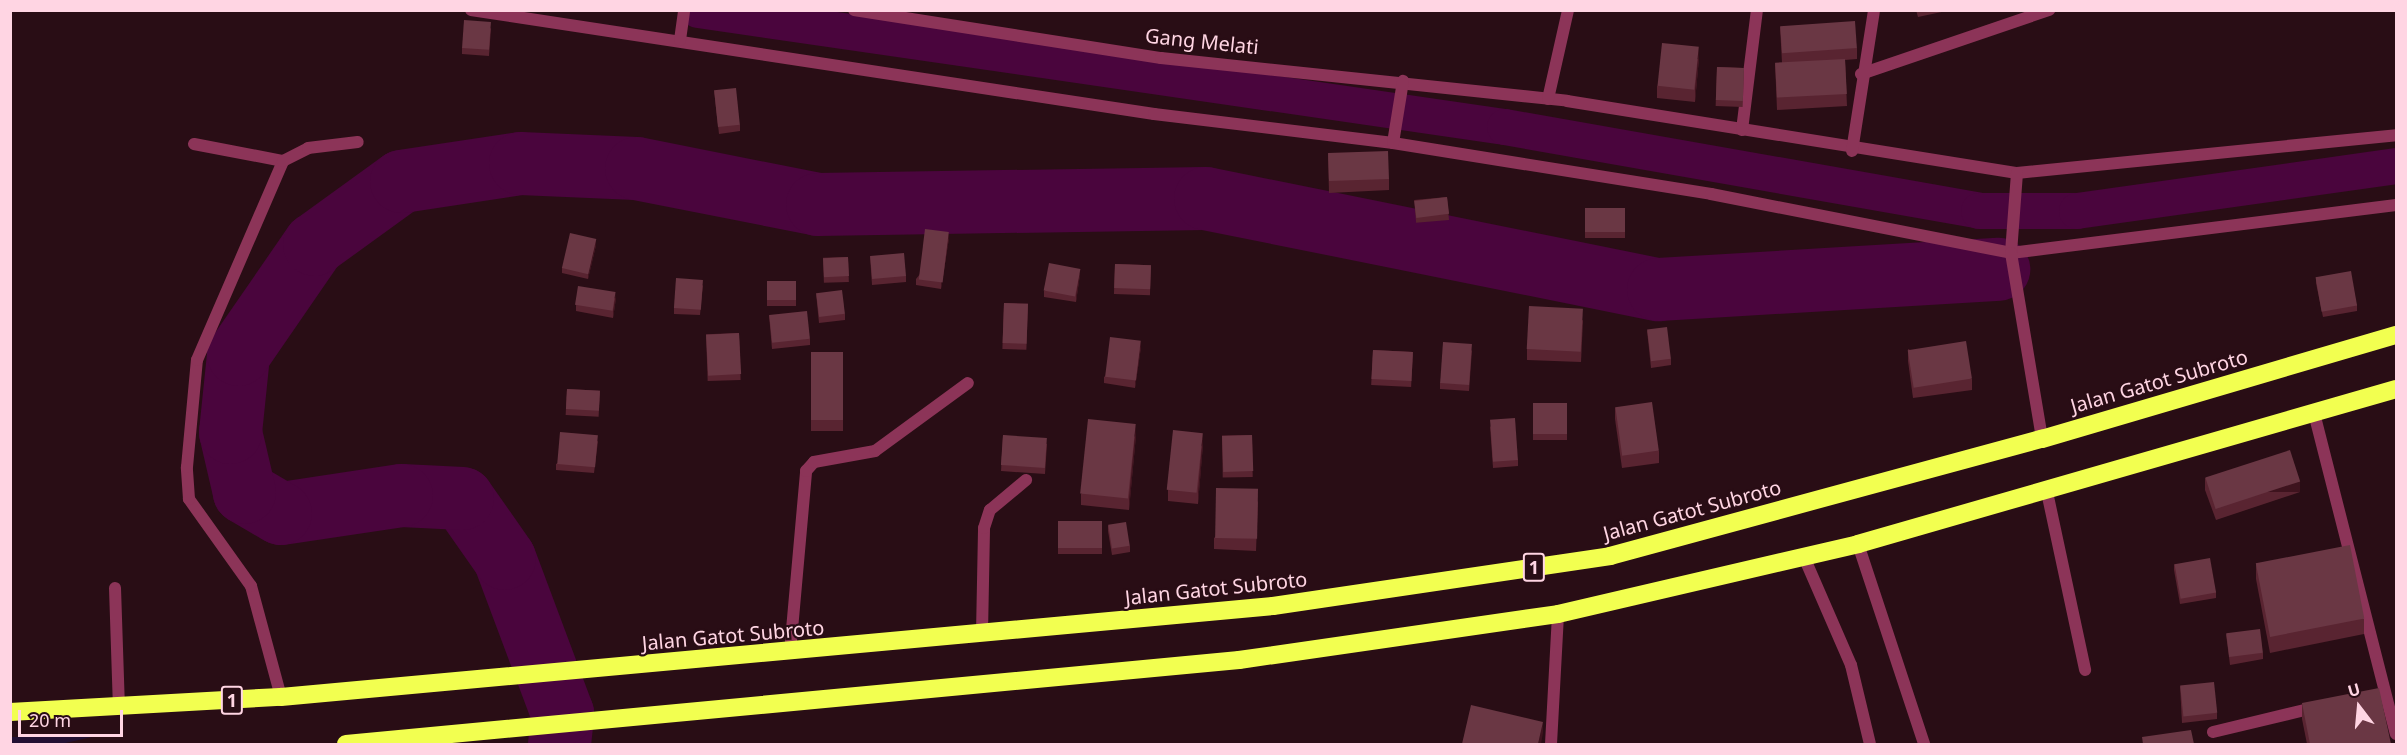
<!DOCTYPE html>
<html>
<head>
<meta charset="utf-8">
<style>
  body { margin:0 }
  #map { position:relative; width:2407px; height:755px; overflow:hidden; background:#290d15; font-family:"Noto Sans",sans-serif }
  div>[style] { position:absolute }
  .green>* { inset:0; background:#221033 }
  .canal>* { height:36px; margin:-18px; padding:0 18px; transform-origin:18px; border-radius:18px; background:#4a053d }
  .river>* { height:63px; margin:-31.5px; padding:0 31.5px; transform-origin:31.5px; border-radius:31.5px; background:#4a053d }
  .lane>* { height:12px; margin:-6px; padding:0 6px; transform-origin:6px; border-radius:6px; background:#8c3458 }
  .street>* { height:12px; margin:-6px; padding:0 6px; transform-origin:6px; border-radius:6px; background:#8c3458 }
  .highway>* { height:18px; margin:-9px; padding:0 9px; transform-origin:9px; border-radius:9px; background:#f2ff50 }
  .wall>* { inset:0; background:#592431; transform-origin:0 0 }
  .shaded-wall>* { inset:0; background:#3e131e; transform-origin:0 0 }
  .building>* { inset:0; background:#6a3744; transform-origin:0 0 }
  span { translate:-50% -50%; white-space:nowrap; text-align:center; line-height:1.15; -webkit-text-stroke:4.5px #290d15; paint-order:stroke }
  .shield-label span { padding:2px 4px; background:#290d15; border:2px solid; border-radius:4px; -webkit-text-stroke-width:0 }
  .shield-label { font-size:18px; color:#ffd5e3; font-weight:700 }
  .street-label { font-size:20px; color:#ffd5e3 }
  .frame { position:absolute; inset:0; border:12px solid #ffd5e3; pointer-events:none }
  .north { position:absolute; left:2329px; top:677px; width:60px; height:60px; -webkit-text-stroke:4px #290d15; paint-order:stroke; rotate:344deg; font-size:16px; font-weight:700; line-height:24px; text-align:center; color:#ffd5e3 }
  .north::after { content:''; display:block; margin:auto; width:21px; height:27px; background:#ffd5e3; clip-path:polygon(50% 0,100% 100%,50% 72%,0 100%) }
  .scale { position:absolute; left:18px; top:710px; width:105px; height:27px; box-sizing:border-box; border:3px solid #ffd5e3; border-top:0; padding-left:8px; font-size:18px; line-height:21px; white-space:nowrap; color:#ffd5e3; -webkit-text-stroke:4px #290d15; paint-order:stroke }
</style>
</head>
<body>
<div id="map">
  <div class="green">
    <div style="clip-path:polygon(11px 737px,92px 737px,61px 744px,11px 744px)"></div>
  </div>
  <div class="canal">
    <div style="left:698px;top:10px;width:815px;rotate:8.25deg"></div>
    <div style="left:1505px;top:127px;width:481px;rotate:10deg"></div>
    <div style="left:1979px;top:211px;width:98px"></div>
    <div style="left:2077px;top:211px;width:322px;rotate:-8deg"></div>
  </div>
  <div class="river">
    <div style="left:559px;top:744px;width:31px;rotate:-84deg"></div>
    <div style="left:562px;top:713px;width:165px;rotate:-110.5deg"></div>
    <div style="left:504px;top:558px;width:73px;rotate:-125deg"></div>
    <div style="left:462px;top:498px;width:61px;rotate:-177.2deg"></div>
    <div style="left:401px;top:495px;width:122px;rotate:171.5deg"></div>
    <div style="left:280px;top:513px;width:42px;rotate:-149.7deg"></div>
    <div style="left:244px;top:492px;width:62px;rotate:-103.1deg"></div>
    <div style="left:230px;top:432px;width:78px;rotate:-84.1deg"></div>
    <div style="left:238px;top:354px;width:134px;rotate:-55.4deg"></div>
    <div style="left:314px;top:244px;width:107px;rotate:-35.9deg"></div>
    <div style="left:401px;top:181px;width:120px;rotate:-8.6deg"></div>
    <div style="left:520px;top:163px;width:116px;rotate:2.5deg"></div>
    <div style="left:636px;top:168px;width:185px;rotate:11.2deg"></div>
    <div style="left:817px;top:204px;width:388px;rotate:-0.9deg"></div>
    <div style="left:1205px;top:198px;width:462px;rotate:11.4deg"></div>
    <div style="left:1658px;top:289px;width:341px;rotate:-3.4deg"></div>
  </div>
  <div class="lane">
    <div style="left:1804px;top:557px;width:118px;rotate:66.5deg"></div>
    <div style="left:1851px;top:665px;width:81px;rotate:76.5deg"></div>
    <div style="left:115px;top:588px;width:119px;rotate:88.1deg"></div>
    <div style="left:1551px;top:744px;width:130px;rotate:-86.9deg"></div>
  </div>
  <div class="street">
    <div style="left:471px;top:10px;width:691px;rotate:8.66deg"></div>
    <div style="left:1154px;top:114px;width:241px;rotate:6.9deg"></div>
    <div style="left:1393px;top:143px;width:322px;rotate:9.1deg"></div>
    <div style="left:1711px;top:194px;width:306px;rotate:11.1deg"></div>
    <div style="left:2011px;top:253px;width:388px;rotate:-7.1deg"></div>
    <div style="left:854px;top:10px;width:311px;rotate:8.9deg"></div>
    <div style="left:1161px;top:58px;width:408px;rotate:6deg"></div>
    <div style="left:1567px;top:101px;width:456px;rotate:9.1deg"></div>
    <div style="left:2017px;top:173px;width:381px;rotate:-5.7deg"></div>
    <div style="left:680px;top:40px;width:30px;rotate:-82deg"></div>
    <div style="left:1861px;top:74px;width:199px;rotate:-18.8deg"></div>
    <div style="left:1548px;top:99px;width:91px;rotate:-77.3deg"></div>
    <div style="left:1742px;top:130px;width:121px;rotate:-82.9deg"></div>
    <div style="left:1393px;top:143px;width:63px;rotate:-80.8deg"></div>
    <div style="left:194px;top:144px;width:91px;rotate:10.8deg"></div>
    <div style="left:1852px;top:151px;width:143px;rotate:-81.1deg"></div>
    <div style="left:2017px;top:173px;width:80px;rotate:94.3deg"></div>
    <div style="left:2011px;top:253px;width:189px;rotate:80.5deg"></div>
    <div style="left:2314px;top:413px;width:331px;rotate:75.7deg"></div>
    <div style="left:2047px;top:492px;width:182px;rotate:77.9deg"></div>
    <div style="left:1858px;top:544px;width:211px;rotate:71.7deg"></div>
    <div style="left:982px;top:634px;width:106px;rotate:-88.9deg"></div>
    <div style="left:984px;top:528px;width:19px;rotate:-72deg"></div>
    <div style="left:990px;top:510px;width:47px;rotate:-39.8deg"></div>
    <div style="left:790px;top:652px;width:182px;rotate:-84.9deg"></div>
    <div style="left:806px;top:471px;width:12px;rotate:-48deg"></div>
    <div style="left:814px;top:462px;width:62px;rotate:-10.2deg"></div>
    <div style="left:875px;top:451px;width:115px;rotate:-36.2deg"></div>
    <div style="left:281px;top:697px;width:115px;rotate:-105.1deg"></div>
    <div style="left:251px;top:586px;width:107px;rotate:-125.5deg"></div>
    <div style="left:189px;top:499px;width:32px;rotate:-94deg"></div>
    <div style="left:187px;top:467px;width:107px;rotate:-84.7deg"></div>
    <div style="left:197px;top:360px;width:217px;rotate:-66.6deg"></div>
    <div style="left:283px;top:161px;width:28px;rotate:-27deg"></div>
    <div style="left:308px;top:148px;width:50px;rotate:-6.8deg"></div>
    <div style="left:2213px;top:732px;width:107px;rotate:-13.5deg"></div>
  </div>
  <div class="highway">
    <div style="left:10px;top:712px;width:271px;rotate:-3.2deg"></div>
    <div style="left:281px;top:697px;width:996px;rotate:-5.24deg"></div>
    <div style="left:1273px;top:606px;width:341px;rotate:-8.4deg"></div>
    <div style="left:1610px;top:556px;width:448px;rotate:-15.2deg"></div>
    <div style="left:2042px;top:439px;width:369px;rotate:-16.4deg"></div>
    <div style="left:346px;top:744px;width:897px;rotate:-5.37deg"></div>
    <div style="left:1239px;top:660px;width:322px;rotate:-8.2deg"></div>
    <div style="left:1558px;top:614px;width:308px;rotate:-13.1deg"></div>
    <div style="left:1858px;top:544px;width:560px;rotate:-16.07deg"></div>
  </div>
  <div class="wall">
    <div style="clip-path:polygon(1916px 10px,1951px 10px,1918px 17px)"></div>
    <div style="clip-path:polygon(1780px 27px,1857px 48px,1857px 59px,1845px 60px,1847px 106px,1777px 110px,1775px 63px,1782px 63px)"></div>
    <div style="clip-path:polygon(491px 28px,489px 56px,462px 54px,462px 48px)"></div>
    <div style="clip-path:polygon(1699px 58px,1695px 102px,1657px 98px,1657px 86px)"></div>
    <div style="left:1717px;top:67px;width:27px;height:39px;rotate:2deg"></div>
    <div style="clip-path:polygon(714px 90px,740px 125px,740px 131px,719px 134px)"></div>
    <div style="clip-path:polygon(1328px 154px,1389px 179px,1389px 190px,1329px 193px)"></div>
    <div style="left:1447px;top:197px;width:23px;height:33px;rotate:85deg"></div>
    <div style="left:1625px;top:208px;width:30px;height:40px;rotate:90deg"></div>
    <div style="clip-path:polygon(949px 238px,941px 289px,916px 285px,916px 279px)"></div>
    <div style="clip-path:polygon(596px 245px,588px 279px,562px 273px,562px 268px)"></div>
    <div style="clip-path:polygon(870px 256px,906px 276px,906px 282px,872px 285px)"></div>
    <div style="left:848px;top:257px;width:25px;height:25px;rotate:88deg"></div>
    <div style="left:1115px;top:264px;width:36px;height:30px;rotate:2deg"></div>
    <div style="clip-path:polygon(1080px 274px,1076px 302px,1044px 297px,1044px 291px)"></div>
    <div style="clip-path:polygon(2316px 277px,2357px 305px,2357px 311px,2323px 317px,2316px 283px)"></div>
    <div style="left:767px;top:281px;width:29px;height:25px"></div>
    <div style="clip-path:polygon(703px 285px,700px 315px,674px 314px,674px 308px)"></div>
    <div style="clip-path:polygon(816px 293px,845px 314px,845px 320px,819px 323px)"></div>
    <div style="clip-path:polygon(616px 298px,613px 318px,576px 311px,576px 305px)"></div>
    <div style="left:1004px;top:303px;width:24px;height:46px;rotate:2deg"></div>
    <div style="clip-path:polygon(769px 315px,810px 339px,810px 345px,772px 349px)"></div>
    <div style="clip-path:polygon(1583px 320px,1581px 362px,1527px 360px,1527px 349px)"></div>
    <div style="clip-path:polygon(1647px 330px,1671px 359px,1671px 365px,1651px 368px)"></div>
    <div style="left:739px;top:333px;width:47px;height:33px;rotate:88deg"></div>
    <div style="clip-path:polygon(1141px 347px,1135px 388px,1104px 383px,1104px 377px)"></div>
    <div style="clip-path:polygon(1908px 349px,1972px 379px,1972px 390px,1913px 398px,1908px 361px)"></div>
    <div style="left:1373px;top:350px;width:40px;height:35px;rotate:3deg"></div>
    <div style="clip-path:polygon(1472px 350px,1469px 391px,1440px 389px,1440px 383px)"></div>
    <div style="left:811px;top:352px;width:32px;height:79px"></div>
    <div style="left:567px;top:389px;width:33px;height:26px;rotate:3deg"></div>
    <div style="left:1533px;top:403px;width:34px;height:37px"></div>
    <div style="clip-path:polygon(1615px 407px,1659px 451px,1659px 463px,1622px 468px,1615px 419px)"></div>
    <div style="clip-path:polygon(1490px 426px,1518px 460px,1518px 466px,1493px 468px)"></div>
    <div style="clip-path:polygon(1003px 435px,1047px 444px,1045px 474px,1001px 471px)"></div>
    <div style="clip-path:polygon(1136px 435px,1129px 510px,1081px 505px,1081px 494px)"></div>
    <div style="left:1252px;top:435px;width:42px;height:30px;rotate:89deg"></div>
    <div style="clip-path:polygon(598px 441px,594px 473px,556px 470px,556px 464px)"></div>
    <div style="clip-path:polygon(1203px 444px,1198px 504px,1168px 501px,1168px 490px)"></div>
    <div style="clip-path:polygon(2205px 478px,2300px 492px,2216px 520px,2205px 490px)"></div>
    <div style="clip-path:polygon(1258px 501px,1256px 551px,1214px 549px,1214px 538px)"></div>
    <div style="left:1058px;top:521px;width:44px;height:33px"></div>
    <div style="clip-path:polygon(1108px 525px,1130px 546px,1130px 552px,1112px 555px,1108px 531px)"></div>
    <div style="clip-path:polygon(2256px 563px,2364px 619px,2364px 634px,2270px 653px,2256px 579px)"></div>
    <div style="clip-path:polygon(2174px 564px,2216px 592px,2216px 598px,2180px 604px,2174px 570px)"></div>
    <div style="clip-path:polygon(2226px 634px,2263px 653px,2263px 659px,2230px 665px)"></div>
    <div style="clip-path:polygon(2180px 686px,2217px 713px,2217px 719px,2182px 723px)"></div>
    <div style="clip-path:polygon(2302px 703px,2391px 744px,2307px 744px,2302px 719px)"></div>
  </div>
  <div class="shaded-wall">
    <div style="clip-path:polygon(1699px 47px,1699px 58px,1695px 102px,1695px 90px)"></div>
    <div style="clip-path:polygon(949px 232px,949px 238px,941px 289px,941px 283px)"></div>
    <div style="clip-path:polygon(596px 239px,596px 245px,588px 279px,588px 273px)"></div>
    <div style="clip-path:polygon(1080px 269px,1080px 274px,1076px 302px,1076px 296px)"></div>
    <div style="clip-path:polygon(616px 292px,616px 298px,613px 318px,613px 312px)"></div>
    <div style="clip-path:polygon(1141px 341px,1141px 347px,1135px 388px,1135px 382px)"></div>
    <div style="clip-path:polygon(1136px 424px,1136px 435px,1129px 510px,1129px 499px)"></div>
    <div style="clip-path:polygon(1203px 433px,1203px 444px,1198px 504px,1198px 492px)"></div>
    <div style="left:2300px;top:481px;width:11px;height:89px;rotate:90deg"></div>
    <div style="clip-path:polygon(1543px 722px,1543px 733px,1541px 744px,1538px 744px)"></div>
  </div>
  <div class="building">
    <div style="left:464px;top:20px;width:27px;height:28px;rotate:4deg"></div>
    <div style="left:1855px;top:21px;width:27px;height:75px;rotate:86deg"></div>
    <div style="left:1662px;top:43px;width:37px;height:43px;rotate:6deg"></div>
    <div style="left:1845px;top:59px;width:35px;height:70px;rotate:87deg"></div>
    <div style="left:1717px;top:67px;width:27px;height:33px;rotate:2deg"></div>
    <div style="left:736px;top:88px;width:37px;height:22px;rotate:84deg"></div>
    <div style="left:1388px;top:151px;width:28px;height:60px;rotate:88deg"></div>
    <div style="left:1447px;top:197px;width:17px;height:33px;rotate:83deg"></div>
    <div style="left:1625px;top:208px;width:24px;height:40px;rotate:90deg"></div>
    <div style="left:925px;top:229px;width:24px;height:51px;rotate:7deg"></div>
    <div style="left:570px;top:233px;width:27px;height:36px;rotate:13deg"></div>
    <div style="left:904px;top:253px;width:23px;height:34px;rotate:85deg"></div>
    <div style="left:848px;top:257px;width:19px;height:25px;rotate:87deg"></div>
    <div style="left:1049px;top:263px;width:32px;height:28px;rotate:11deg"></div>
    <div style="left:1115px;top:264px;width:36px;height:24px;rotate:2deg"></div>
    <div style="left:2351px;top:271px;width:35px;height:36px;rotate:80deg"></div>
    <div style="left:676px;top:278px;width:27px;height:30px;rotate:4deg"></div>
    <div style="left:767px;top:281px;width:29px;height:19px"></div>
    <div style="left:578px;top:286px;width:38px;height:19px;rotate:9deg"></div>
    <div style="left:842px;top:290px;width:24px;height:26px;rotate:83deg"></div>
    <div style="left:1004px;top:303px;width:24px;height:40px;rotate:2deg"></div>
    <div style="left:1529px;top:306px;width:54px;height:43px;rotate:3deg"></div>
    <div style="left:807px;top:311px;width:28px;height:38px;rotate:84deg"></div>
    <div style="left:1667px;top:327px;width:32px;height:20px;rotate:83deg"></div>
    <div style="left:739px;top:333px;width:41px;height:33px;rotate:87deg"></div>
    <div style="left:1110px;top:337px;width:31px;height:40px;rotate:7deg"></div>
    <div style="left:1966px;top:341px;width:38px;height:59px;rotate:81deg"></div>
    <div style="left:1443px;top:342px;width:29px;height:41px;rotate:4deg"></div>
    <div style="left:1373px;top:350px;width:40px;height:29px;rotate:3deg"></div>
    <div style="left:811px;top:352px;width:32px;height:68px"></div>
    <div style="left:567px;top:389px;width:33px;height:20px;rotate:3deg"></div>
    <div style="left:1652px;top:402px;width:49px;height:37px;rotate:82deg"></div>
    <div style="left:1533px;top:403px;width:34px;height:31px"></div>
    <div style="left:1515px;top:418px;width:42px;height:25px;rotate:86deg"></div>
    <div style="left:1088px;top:419px;width:48px;height:75px;rotate:6deg"></div>
    <div style="left:1173px;top:430px;width:30px;height:60px;rotate:6deg"></div>
    <div style="left:560px;top:432px;width:38px;height:32px;rotate:5deg"></div>
    <div style="left:1003px;top:435px;width:44px;height:30px;rotate:4deg"></div>
    <div style="left:1252px;top:435px;width:36px;height:30px;rotate:88deg"></div>
    <div style="left:2290px;top:450px;width:33px;height:89px;rotate:72deg"></div>
    <div style="left:1216px;top:488px;width:42px;height:50px;rotate:1deg"></div>
    <div style="left:1058px;top:521px;width:44px;height:27px"></div>
    <div style="left:1126px;top:522px;width:24px;height:18px;rotate:81deg"></div>
    <div style="left:2350px;top:545px;width:75px;height:96px;rotate:79deg"></div>
    <div style="left:2210px;top:558px;width:35px;height:36px;rotate:80deg"></div>
    <div style="left:2260px;top:629px;width:24px;height:34px;rotate:83deg"></div>
    <div style="left:2214px;top:682px;width:31px;height:34px;rotate:84deg"></div>
    <div style="clip-path:polygon(2379px 688px,2391px 744px,2310px 744px,2302px 703px)"></div>
    <div style="clip-path:polygon(1471px 705px,1543px 722px,1538px 744px,1462px 744px)"></div>
    <div style="clip-path:polygon(2191px 730px,2194px 744px,2143px 744px,2142px 737px)"></div>
  </div>
  <div class="shield-label">
    <span style="left:1534px;top:567px">1</span>
    <span style="left:232px;top:700px">1</span>
  </div>
  <div class="street-label">
    <span style="left:1202px;top:41px;rotate:6deg">Gang Melati</span>
    <span style="left:2159px;top:381px;rotate:-16deg">Jalan Gatot Subroto</span>
    <span style="left:1692px;top:510px;rotate:-15deg">Jalan Gatot Subroto</span>
    <span style="left:1216px;top:588px;rotate:-6deg">Jalan Gatot Subroto</span>
    <span style="left:733px;top:635px;rotate:-5deg">Jalan Gatot Subroto</span>
  </div>
  <div class="frame"></div>
  <div class="north">U</div>
  <div class="scale">20 m</div>
</div>
</body>
</html>
